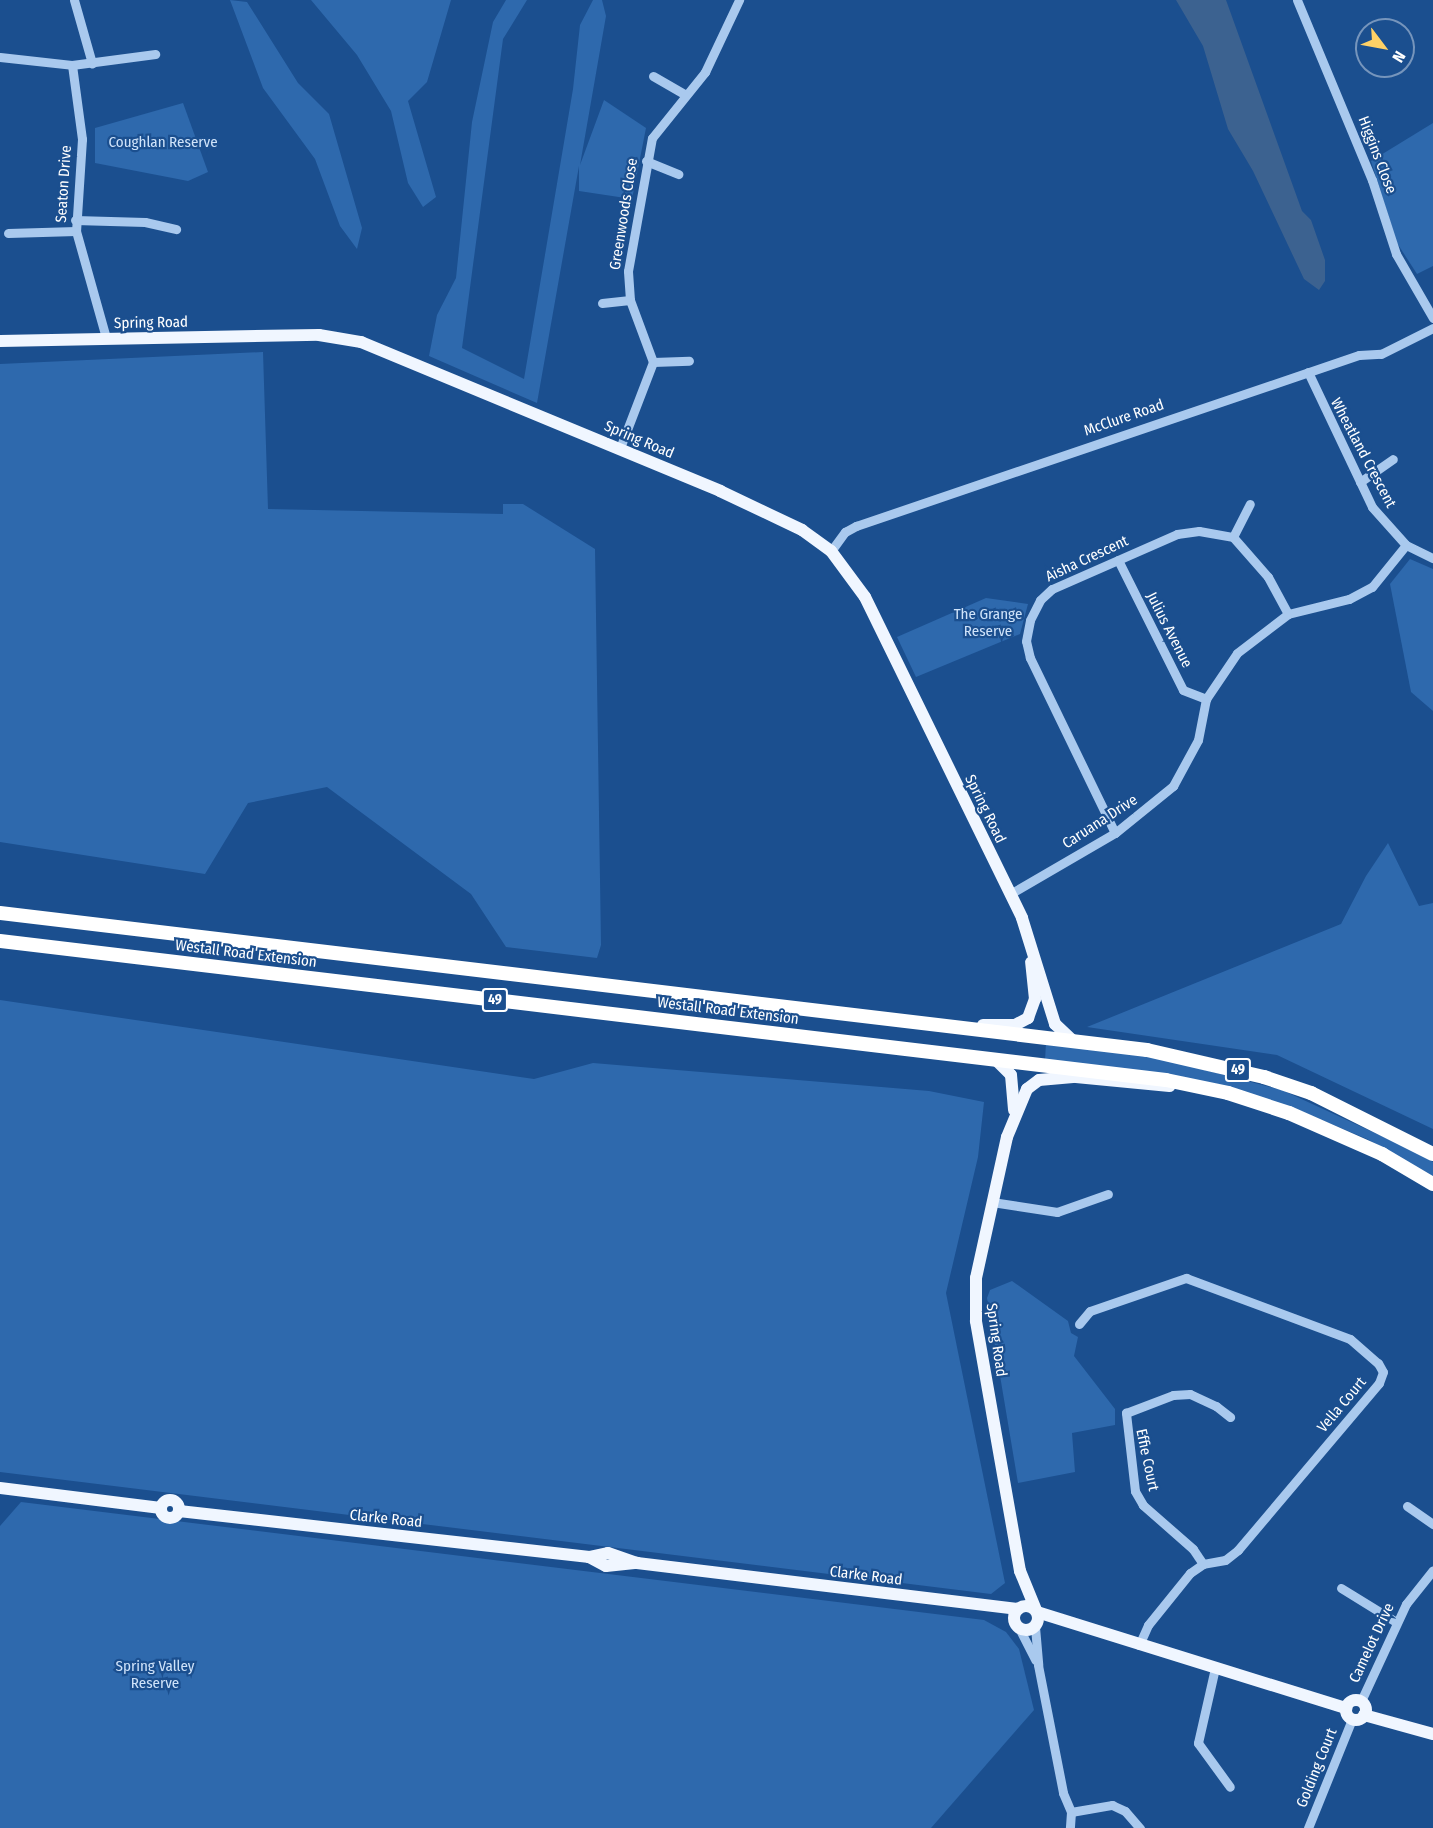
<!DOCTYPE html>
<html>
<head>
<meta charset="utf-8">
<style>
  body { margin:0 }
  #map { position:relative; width:1433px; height:1828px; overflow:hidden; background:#1b4f8f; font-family:"Fira Sans Condensed",sans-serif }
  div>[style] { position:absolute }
  .green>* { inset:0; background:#2e69ad }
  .water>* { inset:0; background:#3c6290 }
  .minor>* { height:9px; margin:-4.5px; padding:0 4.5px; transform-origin:4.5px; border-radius:4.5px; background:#a9c9ee }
  .major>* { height:12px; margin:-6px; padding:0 6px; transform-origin:6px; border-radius:6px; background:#f0f6ff }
  .major>.ring { margin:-6px; padding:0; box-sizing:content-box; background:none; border:12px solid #f0f6ff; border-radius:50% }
  .highway>* { height:14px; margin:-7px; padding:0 7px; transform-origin:7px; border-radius:7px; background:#fff }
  span { translate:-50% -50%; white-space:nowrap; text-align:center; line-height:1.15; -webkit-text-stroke:4.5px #1b4f8f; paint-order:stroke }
  .shield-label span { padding:2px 4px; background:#1b4f8f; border:2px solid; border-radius:4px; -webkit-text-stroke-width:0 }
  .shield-label { font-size:14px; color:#fff; font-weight:700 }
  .park-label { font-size:15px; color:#cfe3fa }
  .street-label { font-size:15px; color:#fff }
  .north { position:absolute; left:1355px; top:18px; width:60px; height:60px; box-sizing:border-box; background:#1b4f8f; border:2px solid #7695bc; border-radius:50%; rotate:122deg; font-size:16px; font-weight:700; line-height:24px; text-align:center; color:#fff }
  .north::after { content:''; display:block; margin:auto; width:21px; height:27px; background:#ffd166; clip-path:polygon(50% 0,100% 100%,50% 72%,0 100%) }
</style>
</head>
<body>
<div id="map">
  <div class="green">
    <div style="clip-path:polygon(230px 0,247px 2px,298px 83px,329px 114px,362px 228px,357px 249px,340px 226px,315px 159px,263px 88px)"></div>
    <div style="clip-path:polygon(311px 0,451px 0,427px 82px,408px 101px,436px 197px,423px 207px,408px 183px,391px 111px,357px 55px)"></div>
    <div style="clip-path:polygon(506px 0,527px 0,503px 39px,462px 348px,524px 379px,573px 89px,580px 25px,593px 0,602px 0,606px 16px,580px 165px,604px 100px,646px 128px,632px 199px,579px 191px,579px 166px,537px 403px,429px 356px,437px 315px,456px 278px,472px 122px,493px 22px)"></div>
    <div style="clip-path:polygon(183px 103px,208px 172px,188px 181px,95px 163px,95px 128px)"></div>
    <div style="clip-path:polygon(1433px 123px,1433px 266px,1417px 274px,1397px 243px,1371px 161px)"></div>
    <div style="clip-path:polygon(263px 352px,268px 509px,503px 514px,503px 504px,523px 504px,595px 549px,601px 945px,597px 958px,506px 947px,471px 894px,327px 787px,248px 803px,205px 874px,0 842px,0 364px)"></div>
    <div style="clip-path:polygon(1410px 559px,1433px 569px,1433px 711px,1411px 692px,1390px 584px)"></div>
    <div style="clip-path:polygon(986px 598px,1028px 604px,1020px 634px,916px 677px,897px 637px)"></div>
    <div style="clip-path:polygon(1388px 843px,1419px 906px,1433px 903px,1433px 1129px,1277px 1055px,1087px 1027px,1341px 924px,1366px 876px)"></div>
    <div style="clip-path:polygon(0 1000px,534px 1079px,593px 1063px,929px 1091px,984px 1102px,978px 1157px,946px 1293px,1005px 1583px,991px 1594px,0 1472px)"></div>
    <div style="clip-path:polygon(1046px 1042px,1147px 1055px,1282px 1090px,1416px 1152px,1433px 1162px,1433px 1176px,1367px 1139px,1298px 1110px,1045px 1061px)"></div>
    <div style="clip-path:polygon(1012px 1281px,1068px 1321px,1071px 1333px,1078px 1337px,1074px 1356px,1115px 1409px,1115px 1425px,1072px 1433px,1075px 1472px,1018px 1483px,987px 1298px,990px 1290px)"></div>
    <div style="clip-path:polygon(21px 1502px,984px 1620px,1006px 1632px,1019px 1649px,1034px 1710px,931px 1828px,0 1828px,0 1526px)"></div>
  </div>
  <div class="water">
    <div style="clip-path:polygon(1176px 0,1226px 0,1302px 211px,1311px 220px,1325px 260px,1325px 281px,1319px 290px,1304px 279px,1253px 171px,1228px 129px,1203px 46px)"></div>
  </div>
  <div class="minor">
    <div style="left:74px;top:0;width:66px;rotate:74.1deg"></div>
    <div style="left:1297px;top:0;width:195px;rotate:67.4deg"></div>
    <div style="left:1372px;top:180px;width:78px;rotate:72deg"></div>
    <div style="left:1396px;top:254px;width:74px;rotate:60deg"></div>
    <div style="left:0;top:57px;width:72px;rotate:6.3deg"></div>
    <div style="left:72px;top:65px;width:84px;rotate:-7.5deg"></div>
    <div style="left:72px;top:65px;width:75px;rotate:82.3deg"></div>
    <div style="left:82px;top:139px;width:92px;rotate:93.7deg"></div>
    <div style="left:76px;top:231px;width:111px;rotate:74.3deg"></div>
    <div style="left:653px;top:76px;width:38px;rotate:30deg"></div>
    <div style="left:646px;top:161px;width:35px;rotate:22deg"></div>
    <div style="left:75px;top:220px;width:70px;rotate:1.6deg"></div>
    <div style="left:145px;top:222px;width:32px;rotate:13deg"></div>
    <div style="left:8px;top:233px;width:68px;rotate:-1.7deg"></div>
    <div style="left:602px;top:303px;width:28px;rotate:-6deg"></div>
    <div style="left:653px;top:362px;width:36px;rotate:-2deg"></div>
    <div style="left:1308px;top:372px;width:149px;rotate:64.6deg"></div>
    <div style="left:1372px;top:507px;width:51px;rotate:48.2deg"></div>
    <div style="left:1406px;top:545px;width:30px;rotate:26deg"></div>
    <div style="left:620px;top:448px;width:92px;rotate:-69deg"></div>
    <div style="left:653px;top:362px;width:66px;rotate:-110.4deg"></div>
    <div style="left:630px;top:300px;width:29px;rotate:-94deg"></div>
    <div style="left:628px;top:271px;width:135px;rotate:-79.8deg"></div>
    <div style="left:652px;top:138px;width:85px;rotate:-51.2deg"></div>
    <div style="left:705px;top:72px;width:80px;rotate:-64.7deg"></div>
    <div style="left:1360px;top:482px;width:40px;rotate:-34.9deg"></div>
    <div style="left:1233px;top:537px;width:37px;rotate:-63deg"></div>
    <div style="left:831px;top:551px;width:24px;rotate:-54deg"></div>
    <div style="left:845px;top:532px;width:13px;rotate:-29deg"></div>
    <div style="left:856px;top:526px;width:531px;rotate:-18.78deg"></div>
    <div style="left:1359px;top:355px;width:22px;rotate:-3deg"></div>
    <div style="left:1381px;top:354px;width:58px;rotate:-26.6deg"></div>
    <div style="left:1118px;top:560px;width:145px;rotate:63.4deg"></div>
    <div style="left:1183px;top:690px;width:25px;rotate:21deg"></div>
    <div style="left:1115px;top:833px;width:195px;rotate:-115.9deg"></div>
    <div style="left:1030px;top:658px;width:17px;rotate:-103deg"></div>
    <div style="left:1026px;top:641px;width:21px;rotate:-79deg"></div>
    <div style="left:1030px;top:620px;width:22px;rotate:-63deg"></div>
    <div style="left:1040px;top:600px;width:16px;rotate:-43deg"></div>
    <div style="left:1052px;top:589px;width:137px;rotate:-23.7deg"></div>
    <div style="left:1177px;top:534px;width:22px;rotate:-8deg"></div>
    <div style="left:1199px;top:531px;width:35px;rotate:10deg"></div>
    <div style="left:1233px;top:537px;width:53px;rotate:48.8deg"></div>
    <div style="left:1268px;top:577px;width:42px;rotate:61.6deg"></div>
    <div style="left:1010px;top:894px;width:121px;rotate:-30.2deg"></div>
    <div style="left:1115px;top:833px;width:75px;rotate:-39deg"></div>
    <div style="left:1173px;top:786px;width:52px;rotate:-61.5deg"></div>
    <div style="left:1198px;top:740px;width:42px;rotate:-79deg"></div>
    <div style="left:1206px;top:699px;width:55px;rotate:-56deg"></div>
    <div style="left:1237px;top:653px;width:64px;rotate:-37.4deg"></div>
    <div style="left:1288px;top:614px;width:63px;rotate:-13.8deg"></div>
    <div style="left:1349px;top:599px;width:26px;rotate:-28deg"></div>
    <div style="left:1372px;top:587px;width:54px;rotate:-51deg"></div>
    <div style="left:992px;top:1202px;width:66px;rotate:8.7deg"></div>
    <div style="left:1057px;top:1212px;width:54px;rotate:-19.4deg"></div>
    <div style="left:1079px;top:1324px;width:17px;rotate:-50deg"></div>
    <div style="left:1090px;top:1311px;width:102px;rotate:-19deg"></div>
    <div style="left:1186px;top:1278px;width:175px;rotate:20.4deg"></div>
    <div style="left:1350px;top:1339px;width:37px;rotate:41deg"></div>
    <div style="left:1378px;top:1363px;width:10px;rotate:61deg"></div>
    <div style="left:1383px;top:1372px;width:12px;rotate:110deg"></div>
    <div style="left:1379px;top:1383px;width:219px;rotate:130.2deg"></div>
    <div style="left:1238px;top:1550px;width:16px;rotate:142deg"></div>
    <div style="left:1225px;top:1560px;width:22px;rotate:170deg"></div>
    <div style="left:1203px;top:1564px;width:16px;rotate:145deg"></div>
    <div style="left:1190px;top:1573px;width:67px;rotate:128.9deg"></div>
    <div style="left:1148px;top:1625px;width:22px;rotate:114deg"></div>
    <div style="left:1407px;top:1506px;width:32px;rotate:35deg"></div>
    <div style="left:1203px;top:1564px;width:18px;rotate:-124deg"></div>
    <div style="left:1193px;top:1549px;width:67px;rotate:-138.7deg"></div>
    <div style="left:1143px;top:1505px;width:16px;rotate:-120deg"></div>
    <div style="left:1135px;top:1491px;width:79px;rotate:-96.6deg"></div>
    <div style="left:1126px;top:1413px;width:50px;rotate:-21deg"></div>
    <div style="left:1173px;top:1395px;width:17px;rotate:-3deg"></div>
    <div style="left:1190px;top:1394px;width:29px;rotate:25deg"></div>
    <div style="left:1216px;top:1406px;width:18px;rotate:38deg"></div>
    <div style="left:1341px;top:1588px;width:65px;rotate:31.7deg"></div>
    <div style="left:1035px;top:1627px;width:38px;rotate:85deg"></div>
    <div style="left:1038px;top:1665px;width:130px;rotate:78.9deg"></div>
    <div style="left:1063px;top:1793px;width:21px;rotate:67deg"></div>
    <div style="left:1071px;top:1812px;width:16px;rotate:94deg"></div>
    <div style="left:1019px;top:1628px;width:36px;rotate:63deg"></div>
    <div style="left:1215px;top:1668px;width:77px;rotate:102.8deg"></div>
    <div style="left:1198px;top:1743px;width:54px;rotate:54deg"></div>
    <div style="left:1361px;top:1701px;width:107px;rotate:-65.1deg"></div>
    <div style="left:1406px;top:1604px;width:43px;rotate:-51.5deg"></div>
    <div style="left:1071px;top:1812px;width:42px;rotate:-9.7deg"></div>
    <div style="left:1112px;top:1805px;width:14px;rotate:25deg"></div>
    <div style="left:1125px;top:1811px;width:23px;rotate:49deg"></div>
    <div style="left:1308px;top:1828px;width:118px;rotate:-68deg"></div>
  </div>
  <div class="major">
    <div style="left:0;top:341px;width:319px;rotate:-1.1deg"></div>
    <div style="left:319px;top:335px;width:43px;rotate:9.5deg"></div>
    <div style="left:361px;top:342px;width:389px;rotate:22.5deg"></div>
    <div style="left:720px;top:491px;width:91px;rotate:25.4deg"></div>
    <div style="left:802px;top:530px;width:36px;rotate:36deg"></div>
    <div style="left:831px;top:551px;width:57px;rotate:53.5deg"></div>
    <div style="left:865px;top:597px;width:357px;rotate:63.9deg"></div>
    <div style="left:1022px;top:918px;width:111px;rotate:72.7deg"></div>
    <div style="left:1055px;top:1024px;width:25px;rotate:43deg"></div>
    <div style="left:983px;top:1025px;width:32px"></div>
    <div style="left:1015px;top:1025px;width:15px;rotate:-28deg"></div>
    <div style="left:1028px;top:1018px;width:20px;rotate:-70deg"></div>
    <div style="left:1035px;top:999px;width:37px;rotate:-96deg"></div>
    <div style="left:996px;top:1060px;width:21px;rotate:45deg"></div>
    <div style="left:1011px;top:1075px;width:35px;rotate:85deg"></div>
    <div style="left:0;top:1488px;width:162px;rotate:7.1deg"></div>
    <div class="ring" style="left:161px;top:1500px;width:6px;height:6px"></div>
    <div style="left:179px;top:1511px;width:413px;rotate:6.4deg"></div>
    <div style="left:589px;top:1557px;width:19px;rotate:-12deg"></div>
    <div style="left:608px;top:1553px;width:31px;rotate:19deg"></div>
    <div style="left:589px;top:1557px;width:19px;rotate:28deg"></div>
    <div style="left:606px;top:1566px;width:31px;rotate:-6deg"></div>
    <div style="left:637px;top:1563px;width:384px;rotate:6.9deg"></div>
    <div class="ring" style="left:1014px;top:1606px;width:12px;height:12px"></div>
    <div style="left:1036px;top:1610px;width:42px;rotate:-112.3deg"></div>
    <div style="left:1020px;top:1571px;width:254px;rotate:-100deg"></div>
    <div style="left:976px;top:1321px;width:43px;rotate:-90deg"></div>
    <div style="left:976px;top:1278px;width:144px;rotate:-77.6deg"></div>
    <div style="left:1007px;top:1137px;width:52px;rotate:-67.4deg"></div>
    <div style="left:1027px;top:1089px;width:15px;rotate:-37deg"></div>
    <div style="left:1039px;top:1080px;width:37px;rotate:-5deg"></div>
    <div style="left:1076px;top:1077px;width:94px;rotate:5.5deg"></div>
    <div style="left:1037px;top:1612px;width:324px;rotate:17.3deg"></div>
    <div class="ring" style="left:1346px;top:1700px;width:8px;height:8px"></div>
    <div style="left:1364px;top:1715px;width:72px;rotate:15.4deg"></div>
  </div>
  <div class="highway">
    <div style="left:0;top:913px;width:1155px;rotate:6.81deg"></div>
    <div style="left:1147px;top:1050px;width:120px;rotate:13deg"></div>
    <div style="left:1264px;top:1077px;width:50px;rotate:18.8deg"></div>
    <div style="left:1311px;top:1093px;width:136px;rotate:26.6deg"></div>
    <div style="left:0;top:941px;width:1174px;rotate:6.8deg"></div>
    <div style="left:1166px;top:1080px;width:63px;rotate:11.8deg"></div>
    <div style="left:1228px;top:1093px;width:64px;rotate:18.2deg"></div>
    <div style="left:1289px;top:1113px;width:102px;rotate:23.8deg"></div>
    <div style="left:1382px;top:1154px;width:59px;rotate:30.5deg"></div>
  </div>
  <div class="shield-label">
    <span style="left:495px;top:1000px">49</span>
    <span style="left:1238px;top:1070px">49</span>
  </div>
  <div class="park-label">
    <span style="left:163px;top:143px">Coughlan Reserve</span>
    <span style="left:988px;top:623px">The Grange<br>Reserve</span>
    <span style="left:155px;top:1675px">Spring Valley<br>Reserve</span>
  </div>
  <div class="street-label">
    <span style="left:1377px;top:155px;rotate:69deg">Higgins Close</span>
    <span style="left:64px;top:184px;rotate:-86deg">Seaton Drive</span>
    <span style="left:624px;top:214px;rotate:-81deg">Greenwoods Close</span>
    <span style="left:151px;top:323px;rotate:-1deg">Spring Road</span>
    <span style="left:1124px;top:418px;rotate:-19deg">McClure Road</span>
    <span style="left:639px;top:440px;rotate:23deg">Spring Road</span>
    <span style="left:1363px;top:453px;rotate:62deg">Wheatland Crescent</span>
    <span style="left:1087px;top:559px;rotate:-25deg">Aisha Crescent</span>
    <span style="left:1169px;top:630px;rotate:63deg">Julius Avenue</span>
    <span style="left:985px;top:809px;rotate:64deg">Spring Road</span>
    <span style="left:1100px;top:822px;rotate:-33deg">Caruana Drive</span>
    <span style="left:246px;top:954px;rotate:7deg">Westall Road Extension</span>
    <span style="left:728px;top:1011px;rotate:7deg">Westall Road Extension</span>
    <span style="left:996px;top:1340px;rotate:82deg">Spring Road</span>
    <span style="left:1342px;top:1405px;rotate:-50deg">Vella Court</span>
    <span style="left:1147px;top:1460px;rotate:78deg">Effie Court</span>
    <span style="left:386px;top:1519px;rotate:6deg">Clarke Road</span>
    <span style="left:866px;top:1576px;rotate:7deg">Clarke Road</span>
    <span style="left:1372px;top:1643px;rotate:-65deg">Camelot Drive</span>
    <span style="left:1317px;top:1768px;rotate:-68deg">Golding Court</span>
  </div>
  <div class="north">N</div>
</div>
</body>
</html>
